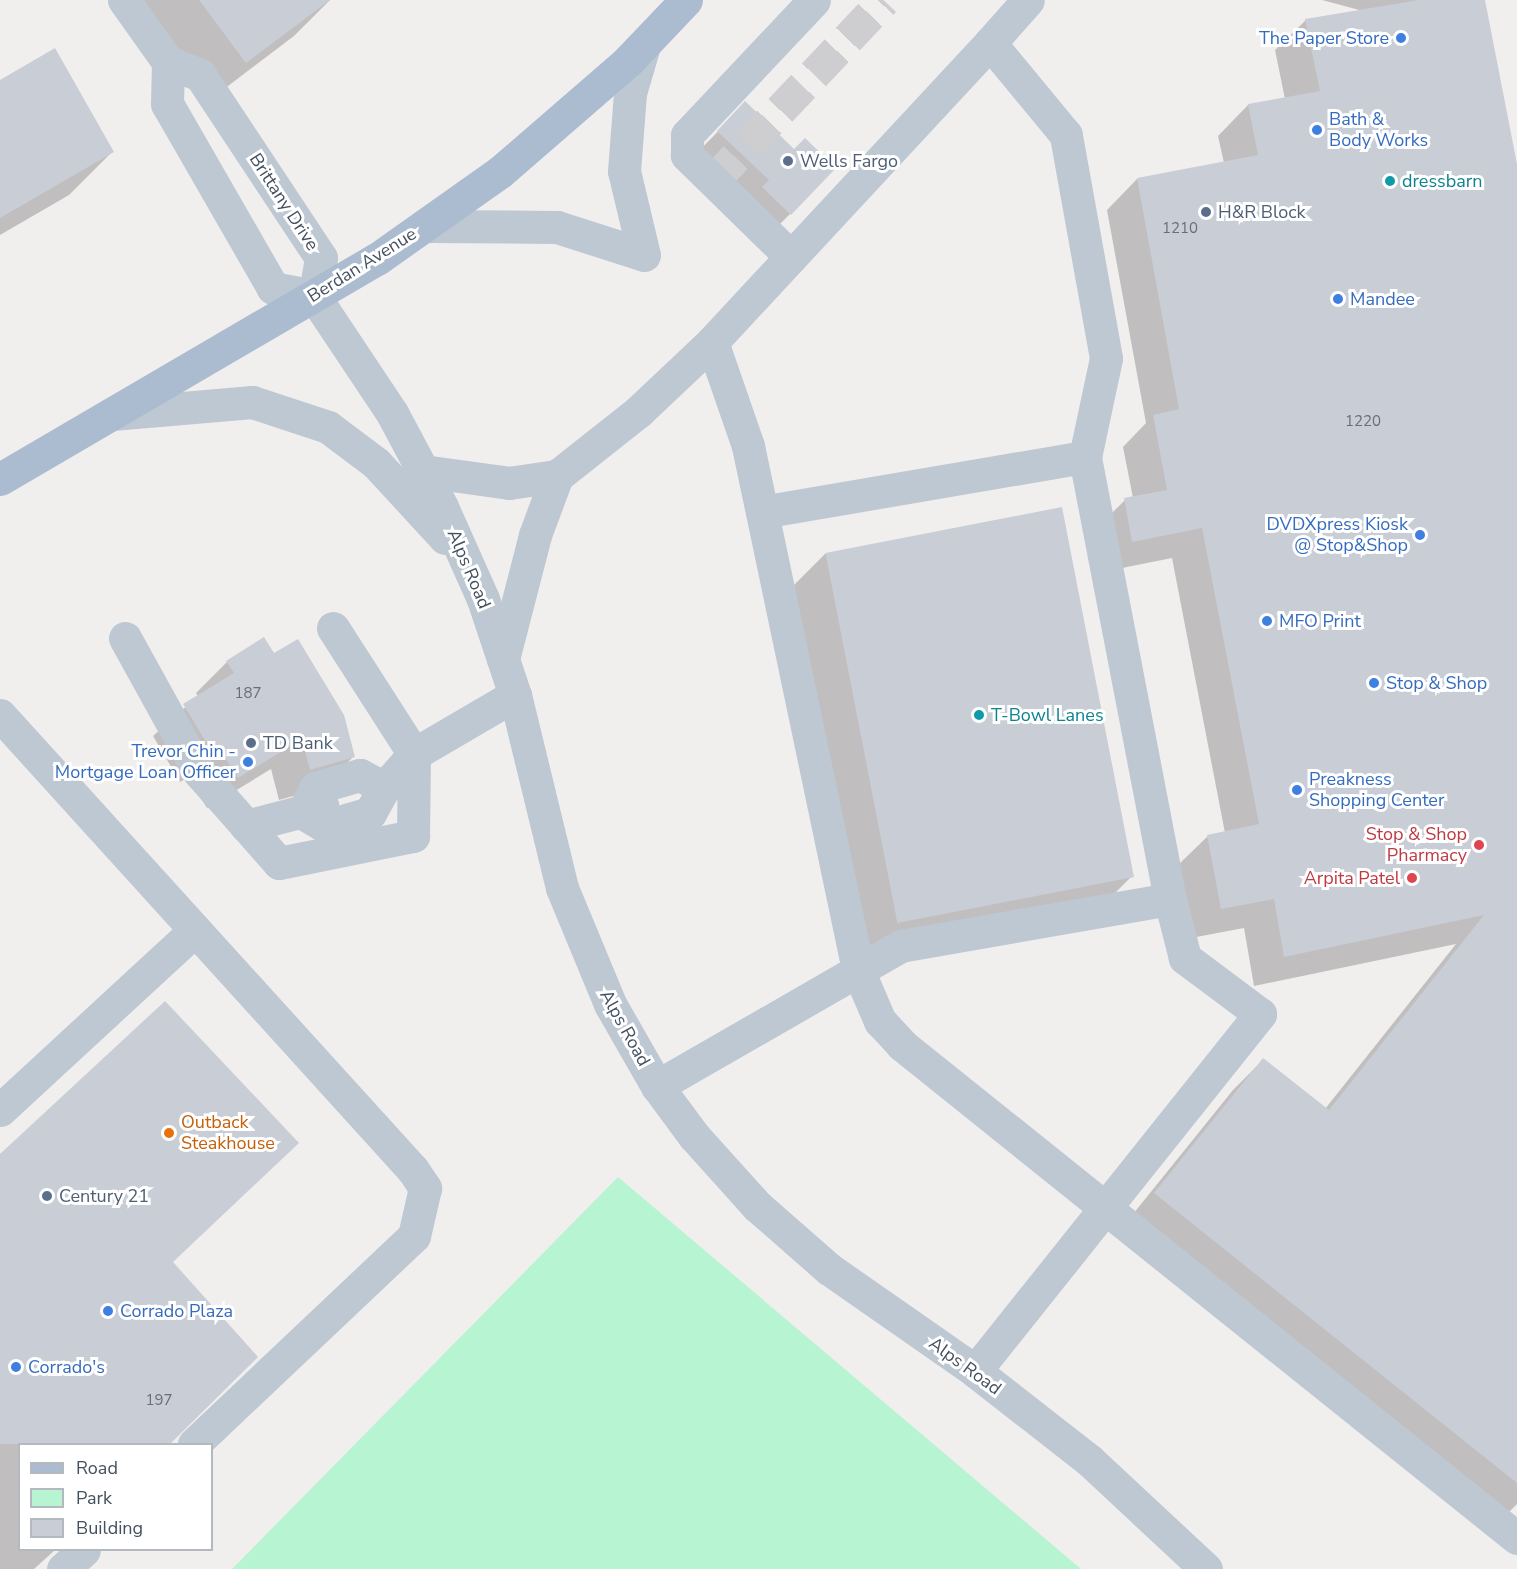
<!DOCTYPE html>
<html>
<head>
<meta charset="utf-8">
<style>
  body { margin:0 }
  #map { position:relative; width:1517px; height:1569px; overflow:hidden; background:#f1eeee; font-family:"Nunito Sans",sans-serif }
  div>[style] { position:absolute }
  .green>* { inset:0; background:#b7f4d2 }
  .shadow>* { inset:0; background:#0003 }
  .building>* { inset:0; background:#c9cdd5; transform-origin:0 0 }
  .minor-tunnel>* { height:33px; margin-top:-16.5px; transform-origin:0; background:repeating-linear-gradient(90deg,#ceced1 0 33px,transparent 0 49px) }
  .minor>* { height:33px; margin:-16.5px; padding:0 16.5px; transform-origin:16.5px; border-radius:16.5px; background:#bdc8d2 }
  .major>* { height:33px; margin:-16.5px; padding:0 16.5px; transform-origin:16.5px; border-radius:16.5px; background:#abbcd0 }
  .dots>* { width:16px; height:16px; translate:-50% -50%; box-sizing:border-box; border:3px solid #fff; border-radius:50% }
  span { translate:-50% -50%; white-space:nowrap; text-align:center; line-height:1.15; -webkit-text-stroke:6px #fff; paint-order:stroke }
  .number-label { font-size:15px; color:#656f7c }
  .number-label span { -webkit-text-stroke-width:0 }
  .shop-label { font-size:18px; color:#366cbe }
  .right { translate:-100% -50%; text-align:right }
  .left { translate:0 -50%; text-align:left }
  .service-label { font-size:18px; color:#4e5e75 }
  .culture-label { font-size:18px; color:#0d838f }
  .street-label { font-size:18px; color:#44505e }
  .health-label { font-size:18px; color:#be3a42 }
  .food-label { font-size:18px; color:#c56008 }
  .legend { position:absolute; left:18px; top:1443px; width:195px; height:108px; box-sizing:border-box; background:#fff; border:2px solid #b4b9bf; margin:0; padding:8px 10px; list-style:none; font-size:18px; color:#44505e }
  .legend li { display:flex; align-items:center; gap:12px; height:30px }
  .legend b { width:30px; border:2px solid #b4b9bf }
</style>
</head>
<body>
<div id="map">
  <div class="green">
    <div style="clip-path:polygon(618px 1177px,1081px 1569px,232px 1569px)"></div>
  </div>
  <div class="shadow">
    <div style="clip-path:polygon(124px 0,330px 0,294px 36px,203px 105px)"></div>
    <div style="clip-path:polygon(1322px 0,1484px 0,1517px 169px,1517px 1504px,1498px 1523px,1125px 1224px,1233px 1090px,1263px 1060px,1325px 1109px,1456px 944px,1254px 986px,1244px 928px,1191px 938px,1177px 866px,1208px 836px,1225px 833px,1172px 558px,1102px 572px,1095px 530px,1125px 500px,1133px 498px,1123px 447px,1146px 423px,1107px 210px,1137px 179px,1224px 163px,1218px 136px,1248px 105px,1285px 99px,1275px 50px,1306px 20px,1363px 11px)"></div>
    <div style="clip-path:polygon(0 81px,112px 152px,69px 195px,0 235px)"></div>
    <div style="clip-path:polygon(745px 104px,794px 151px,790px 214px,759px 245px,687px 163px)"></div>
    <div style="clip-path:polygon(1061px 509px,1131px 877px,1100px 908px,865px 953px,794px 585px,825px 554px)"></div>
    <div style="clip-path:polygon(273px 655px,354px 756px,322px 788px,279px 800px,271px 769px,207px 808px,188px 777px,180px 782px,153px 736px,198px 696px,196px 693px,227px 662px)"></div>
    <div style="clip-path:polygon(0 1156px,171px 1263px,225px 1388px,166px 1444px,20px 1444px,20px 1550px,55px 1550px,34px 1569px,0 1569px)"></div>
  </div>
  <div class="building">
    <div style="clip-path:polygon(199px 0,330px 0,246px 63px)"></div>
    <div style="clip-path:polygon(1419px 0,1485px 0,1517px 164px,1517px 1483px,1154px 1193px,1263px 1058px,1329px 1110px,1484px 915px,1284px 957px,1274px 899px,1221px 909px,1207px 835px,1259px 824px,1202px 528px,1132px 542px,1124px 498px,1167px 490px,1153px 415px,1179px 409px,1137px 178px,1258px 155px,1248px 104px,1320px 91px,1305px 19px)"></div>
    <div style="clip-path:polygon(55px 48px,114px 152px,0 218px,0 80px)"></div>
    <div style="clip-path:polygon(745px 101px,794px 149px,805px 138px,836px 168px,791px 215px,762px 187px,769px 180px,717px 131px)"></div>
    <div style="left:1062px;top:507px;width:377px;height:241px;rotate:79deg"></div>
    <div style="clip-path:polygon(264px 637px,274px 653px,298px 639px,344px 715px,355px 757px,310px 770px,302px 739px,238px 778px,219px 748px,212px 752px,183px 704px,234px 673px,226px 661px)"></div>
    <div style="clip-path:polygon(165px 1001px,299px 1143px,173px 1262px,258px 1357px,170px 1444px,0 1444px,0 1154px)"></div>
  </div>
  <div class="minor-tunnel">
    <div style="left:713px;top:181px;width:249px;rotate:-46.6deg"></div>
  </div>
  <div class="minor">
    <div style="left:124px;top:0;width:76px;rotate:54.6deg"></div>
    <div style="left:168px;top:62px;width:35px;rotate:22deg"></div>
    <div style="left:200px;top:75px;width:219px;rotate:56.5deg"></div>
    <div style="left:321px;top:258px;width:39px;rotate:100deg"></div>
    <div style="left:314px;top:296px;width:42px;rotate:-169deg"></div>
    <div style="left:273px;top:288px;width:212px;rotate:-119.9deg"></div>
    <div style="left:167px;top:104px;width:42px;rotate:-88.6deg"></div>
    <div style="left:424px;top:226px;width:133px;rotate:0.4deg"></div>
    <div style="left:557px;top:227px;width:91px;rotate:17.8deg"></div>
    <div style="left:644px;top:255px;width:86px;rotate:-103.4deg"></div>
    <div style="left:624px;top:171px;width:78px;rotate:-85.6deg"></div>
    <div style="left:630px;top:93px;width:50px;rotate:-73.7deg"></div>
    <div style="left:791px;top:257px;width:146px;rotate:-135.6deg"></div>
    <div style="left:687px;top:155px;width:20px;rotate:-90deg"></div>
    <div style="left:687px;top:135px;width:185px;rotate:-46.7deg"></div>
    <div style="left:314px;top:296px;width:141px;rotate:56.3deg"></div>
    <div style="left:392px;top:413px;width:106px;rotate:62deg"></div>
    <div style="left:442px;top:507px;width:101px;rotate:66deg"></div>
    <div style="left:483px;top:599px;width:101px;rotate:71.6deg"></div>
    <div style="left:515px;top:695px;width:199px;rotate:76.3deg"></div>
    <div style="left:562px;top:888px;width:126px;rotate:67.5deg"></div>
    <div style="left:610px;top:1004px;width:95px;rotate:60.2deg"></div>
    <div style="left:657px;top:1086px;width:62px;rotate:53.5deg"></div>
    <div style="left:694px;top:1136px;width:94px;rotate:48deg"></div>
    <div style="left:757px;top:1206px;width:96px;rotate:41.2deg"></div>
    <div style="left:829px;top:1269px;width:178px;rotate:34.9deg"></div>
    <div style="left:975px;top:1371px;width:145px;rotate:38deg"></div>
    <div style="left:1089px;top:1460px;width:160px;rotate:43deg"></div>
    <div style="left:712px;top:342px;width:110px;rotate:70.9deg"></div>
    <div style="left:748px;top:446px;width:535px;rotate:78.14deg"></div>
    <div style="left:858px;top:970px;width:56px;rotate:66.7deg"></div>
    <div style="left:880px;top:1021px;width:33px;rotate:47deg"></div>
    <div style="left:902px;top:1045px;width:788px;rotate:38.72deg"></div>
    <div style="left:112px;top:414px;width:141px;rotate:-4.9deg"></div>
    <div style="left:252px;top:402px;width:80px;rotate:18.2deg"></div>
    <div style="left:328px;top:427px;width:60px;rotate:36.9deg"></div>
    <div style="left:376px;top:463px;width:102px;rotate:47.4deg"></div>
    <div style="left:423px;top:471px;width:87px;rotate:7.9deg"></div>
    <div style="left:509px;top:483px;width:49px;rotate:-8.3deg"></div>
    <div style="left:762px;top:512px;width:328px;rotate:-9.7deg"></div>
    <div style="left:333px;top:628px;width:150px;rotate:57.3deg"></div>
    <div style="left:414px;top:754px;width:117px;rotate:-30.3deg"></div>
    <div style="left:125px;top:638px;width:153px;rotate:61.1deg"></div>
    <div style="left:199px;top:772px;width:121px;rotate:48.7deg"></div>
    <div style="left:279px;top:863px;width:137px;rotate:-11.4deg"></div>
    <div style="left:413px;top:836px;width:82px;rotate:-89.3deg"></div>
    <div style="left:503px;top:659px;width:128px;rotate:-75.5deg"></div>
    <div style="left:535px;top:535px;width:63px;rotate:-69.6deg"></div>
    <div style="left:557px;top:476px;width:103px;rotate:-38.3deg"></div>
    <div style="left:638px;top:412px;width:102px;rotate:-43.4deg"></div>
    <div style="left:712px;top:342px;width:408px;rotate:-47.1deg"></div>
    <div style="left:0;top:715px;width:614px;rotate:47.77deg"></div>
    <div style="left:413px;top:1170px;width:22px;rotate:56deg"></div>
    <div style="left:425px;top:1188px;width:49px;rotate:102.9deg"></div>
    <div style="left:414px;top:1236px;width:303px;rotate:136.6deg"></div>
    <div style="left:303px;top:813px;width:26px;rotate:31deg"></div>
    <div style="left:325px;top:826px;width:47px;rotate:-16.1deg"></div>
    <div style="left:370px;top:813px;width:29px;rotate:-61deg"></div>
    <div style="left:384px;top:788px;width:45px;rotate:-48.6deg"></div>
    <div style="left:303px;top:813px;width:28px;rotate:-64deg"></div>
    <div style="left:315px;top:788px;width:47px;rotate:-16.1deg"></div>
    <div style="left:360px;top:775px;width:27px;rotate:28deg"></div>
    <div style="left:246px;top:826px;width:79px;rotate:-14.7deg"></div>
    <div style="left:657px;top:1086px;width:280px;rotate:-29.9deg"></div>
    <div style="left:900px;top:946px;width:274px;rotate:-9.9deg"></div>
    <div style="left:0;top:1110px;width:265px;rotate:-42.7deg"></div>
    <div style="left:975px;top:1371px;width:457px;rotate:-51.4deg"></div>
    <div style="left:1260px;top:1014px;width:94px;rotate:-143.3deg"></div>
    <div style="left:1185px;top:958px;width:61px;rotate:-104.3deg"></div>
    <div style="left:1170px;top:899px;width:450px;rotate:-100.9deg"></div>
    <div style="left:1085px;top:457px;width:101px;rotate:-78deg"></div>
    <div style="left:1106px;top:358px;width:227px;rotate:-100.2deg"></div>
    <div style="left:1066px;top:135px;width:119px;rotate:-129.6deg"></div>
    <div style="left:990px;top:43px;width:57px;rotate:-48.5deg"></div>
    <div style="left:63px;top:1569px;width:28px;rotate:-42deg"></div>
  </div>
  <div class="major">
    <div style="left:0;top:479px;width:436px;rotate:-30.3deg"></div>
    <div style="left:377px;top:259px;width:151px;rotate:-35.3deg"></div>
    <div style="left:500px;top:172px;width:169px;rotate:-40.9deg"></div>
    <div style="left:628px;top:61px;width:84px;rotate:-46.4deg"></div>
  </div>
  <div class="dots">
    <div style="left:1401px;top:38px;background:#3f7fe0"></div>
    <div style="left:1317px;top:130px;background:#3f7fe0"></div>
    <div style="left:788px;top:161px;background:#5c6f8a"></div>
    <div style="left:1390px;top:181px;background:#0f9aa8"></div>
    <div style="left:1206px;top:212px;background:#5c6f8a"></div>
    <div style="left:1338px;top:299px;background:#3f7fe0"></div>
    <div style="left:1420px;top:535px;background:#3f7fe0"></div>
    <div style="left:1267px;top:621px;background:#3f7fe0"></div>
    <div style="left:1374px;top:683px;background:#3f7fe0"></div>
    <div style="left:979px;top:715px;background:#0f9aa8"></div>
    <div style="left:251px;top:743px;background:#5c6f8a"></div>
    <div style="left:248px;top:762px;background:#3f7fe0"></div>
    <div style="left:1297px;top:790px;background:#3f7fe0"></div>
    <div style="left:1479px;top:845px;background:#e0444e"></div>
    <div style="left:1412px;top:878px;background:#e0444e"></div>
    <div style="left:169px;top:1133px;background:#e8710a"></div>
    <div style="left:47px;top:1196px;background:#5c6f8a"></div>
    <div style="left:108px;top:1311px;background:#3f7fe0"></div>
    <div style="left:16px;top:1367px;background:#3f7fe0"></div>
  </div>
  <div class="number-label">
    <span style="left:1180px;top:229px">1210</span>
    <span style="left:1363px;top:422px">1220</span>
    <span style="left:248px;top:694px">187</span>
    <span style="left:159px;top:1401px">197</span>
  </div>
  <div class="shop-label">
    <span class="right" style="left:1389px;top:38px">The Paper Store</span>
    <span class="left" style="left:1329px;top:130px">Bath &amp;<br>Body Works</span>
    <span class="left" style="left:1350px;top:299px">Mandee</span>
    <span class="right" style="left:1408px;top:535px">DVDXpress Kiosk<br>@ Stop&amp;Shop</span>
    <span class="left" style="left:1279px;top:621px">MFO Print</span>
    <span class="left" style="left:1386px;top:683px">Stop &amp; Shop</span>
    <span class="right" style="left:236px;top:762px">Trevor Chin -<br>Mortgage Loan Officer</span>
    <span class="left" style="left:1309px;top:790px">Preakness<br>Shopping Center</span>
    <span class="left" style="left:120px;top:1311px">Corrado Plaza</span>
    <span class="left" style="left:28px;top:1367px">Corrado's</span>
  </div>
  <div class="service-label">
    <span class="left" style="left:800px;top:161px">Wells Fargo</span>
    <span class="left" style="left:1218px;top:212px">H&amp;R Block</span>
    <span class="left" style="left:263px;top:743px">TD Bank</span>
    <span class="left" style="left:59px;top:1196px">Century 21</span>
  </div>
  <div class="culture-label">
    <span class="left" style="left:1402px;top:181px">dressbarn</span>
    <span class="left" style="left:991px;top:715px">T-Bowl Lanes</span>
  </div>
  <div class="street-label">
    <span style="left:284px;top:202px;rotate:57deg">Brittany Drive</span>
    <span style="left:362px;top:265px;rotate:-32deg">Berdan Avenue</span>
    <span style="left:469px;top:569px;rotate:67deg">Alps Road</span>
    <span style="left:625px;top:1028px;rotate:61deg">Alps Road</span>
    <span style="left:965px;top:1366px;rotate:36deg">Alps Road</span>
  </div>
  <div class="health-label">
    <span class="right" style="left:1467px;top:845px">Stop &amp; Shop<br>Pharmacy</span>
    <span class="right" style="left:1400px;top:878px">Arpita Patel</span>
  </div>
  <div class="food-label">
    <span class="left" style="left:181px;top:1133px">Outback<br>Steakhouse</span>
  </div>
  <ul class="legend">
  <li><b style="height:8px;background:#abbcd0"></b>Road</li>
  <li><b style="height:16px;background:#b7f4d2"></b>Park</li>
  <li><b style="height:16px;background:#c9cdd5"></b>Building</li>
  </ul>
</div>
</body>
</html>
